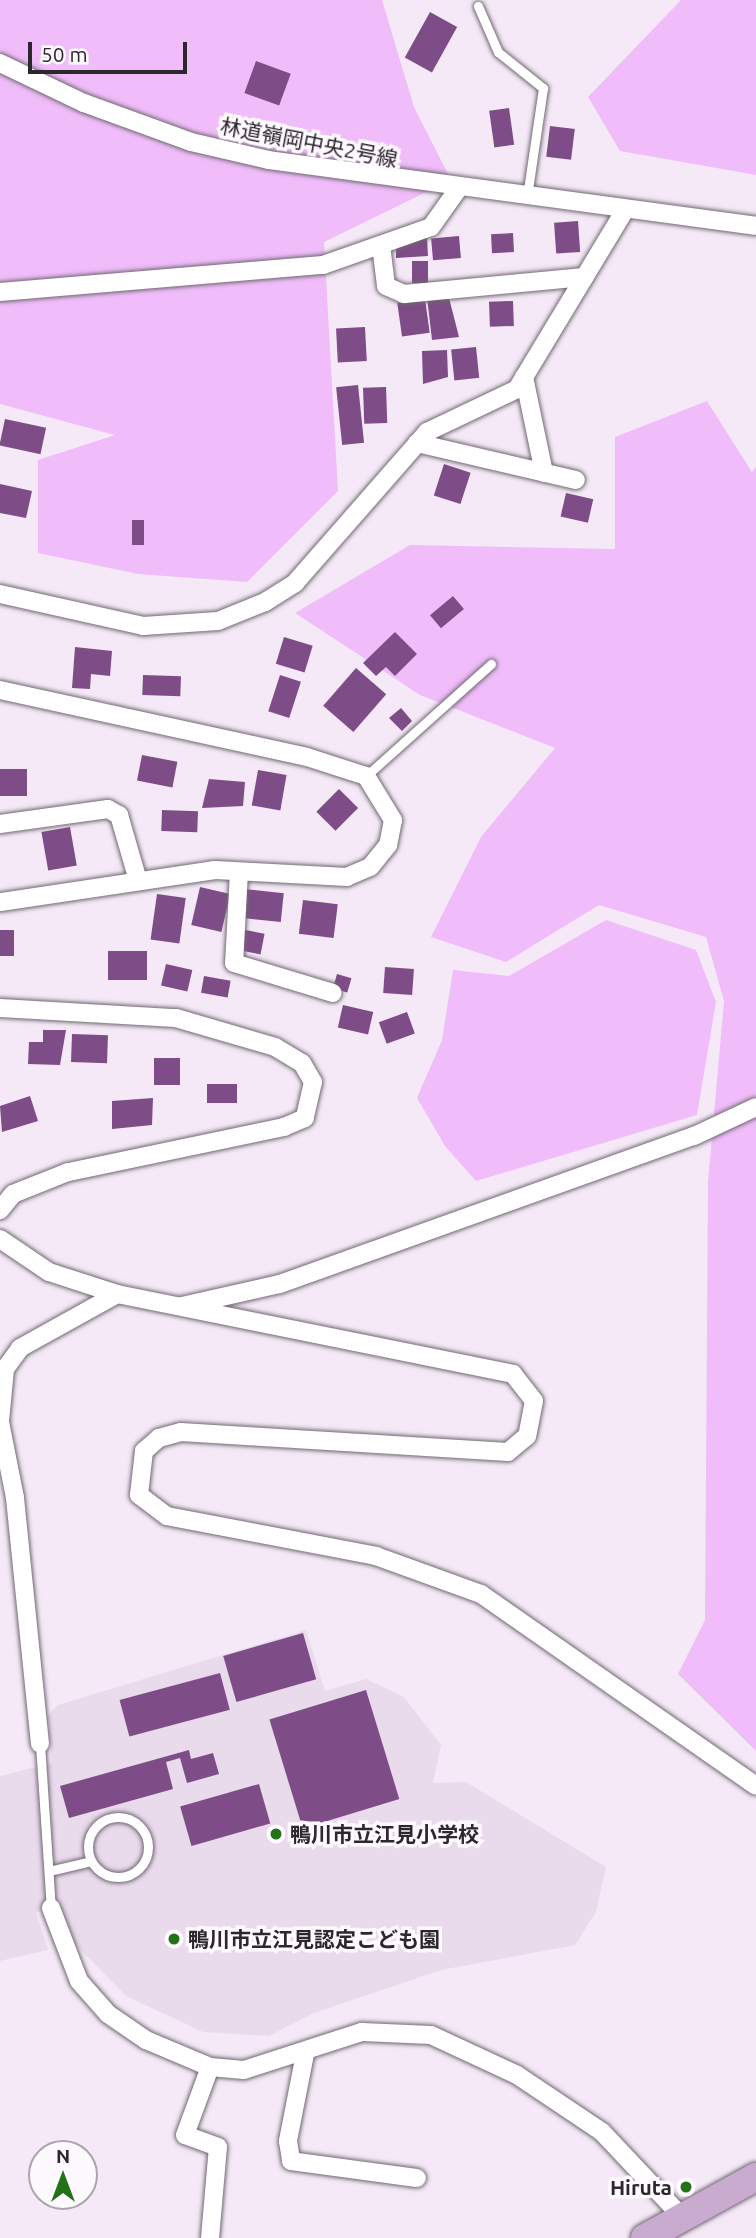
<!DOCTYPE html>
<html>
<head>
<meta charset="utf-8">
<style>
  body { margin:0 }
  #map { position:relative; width:756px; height:2238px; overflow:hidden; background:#f5e9f7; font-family:Ubuntu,"Noto Sans JP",sans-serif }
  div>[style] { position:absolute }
  .built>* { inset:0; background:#e9daec }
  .green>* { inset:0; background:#f0bdfa }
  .building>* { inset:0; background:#7e4c87; transform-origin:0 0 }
  .roads { filter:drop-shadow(0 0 2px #716873) drop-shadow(0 0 2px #716873) }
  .service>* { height:9px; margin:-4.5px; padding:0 4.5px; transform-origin:4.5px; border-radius:4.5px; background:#fff }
  .service>.ring { margin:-4.5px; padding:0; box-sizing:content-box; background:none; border:9px solid #fff; border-radius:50% }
  .minor>* { height:18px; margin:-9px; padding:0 9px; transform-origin:9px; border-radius:9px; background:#fff }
  .primary>* { height:28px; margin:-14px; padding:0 14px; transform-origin:14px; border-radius:14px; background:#c8abce }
  .dots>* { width:19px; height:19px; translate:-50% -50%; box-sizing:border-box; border:4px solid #fef9ff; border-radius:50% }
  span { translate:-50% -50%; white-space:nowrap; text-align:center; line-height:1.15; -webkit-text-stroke:7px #fef9ff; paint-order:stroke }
  .street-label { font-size:21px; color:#2c272c }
  .poi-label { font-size:21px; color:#2c272c; font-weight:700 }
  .left { translate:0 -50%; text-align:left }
  .right { translate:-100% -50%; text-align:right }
  .north { position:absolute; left:28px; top:2140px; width:70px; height:70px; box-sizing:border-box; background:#fef9ff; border:2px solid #aaa5ab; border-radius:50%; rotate:0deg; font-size:19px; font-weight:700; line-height:28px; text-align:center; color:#2c272c }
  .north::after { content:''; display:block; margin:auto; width:24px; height:32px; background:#247218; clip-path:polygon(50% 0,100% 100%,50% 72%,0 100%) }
  .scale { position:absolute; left:28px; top:42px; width:159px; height:32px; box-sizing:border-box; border:4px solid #2c272c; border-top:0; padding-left:9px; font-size:21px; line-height:24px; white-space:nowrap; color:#2c272c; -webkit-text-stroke:5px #fef9ff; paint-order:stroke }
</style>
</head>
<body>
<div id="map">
  <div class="built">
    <div style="clip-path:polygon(306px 1630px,325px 1691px,366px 1679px,404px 1697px,441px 1745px,433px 1783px,466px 1782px,606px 1867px,596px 1912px,575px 1945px,441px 1970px,314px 2013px,269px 2036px,203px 2032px,126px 1996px,68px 1937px,61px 1908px,36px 1912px,48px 1950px,0 1961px,0 1776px,52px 1763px,48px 1715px,58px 1705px)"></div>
  </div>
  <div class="green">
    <div style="clip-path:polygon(0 0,382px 0,414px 107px,451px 180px,324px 242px,338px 491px,247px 582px,138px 574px,38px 553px,38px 460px,115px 435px,0 404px)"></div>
    <div style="clip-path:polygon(681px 0,756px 0,756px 175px,620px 151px,588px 97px)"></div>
    <div style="clip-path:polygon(707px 401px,752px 472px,756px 467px,756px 1751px,678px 1674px,705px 1620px,708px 1182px,724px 1001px,706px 937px,599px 905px,506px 962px,431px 937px,481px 837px,555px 748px,420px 695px,295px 613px,410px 545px,615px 549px,615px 437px)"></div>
    <div style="clip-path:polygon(606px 920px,696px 950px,716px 1002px,697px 1115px,476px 1181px,445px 1146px,417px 1098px,442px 1040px,453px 970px,509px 976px)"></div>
  </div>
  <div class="building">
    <div style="left:430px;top:12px;width:31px;height:52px;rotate:29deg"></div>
    <div style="left:256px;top:61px;width:37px;height:34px;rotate:20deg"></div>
    <div style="left:509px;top:108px;width:37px;height:20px;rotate:82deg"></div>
    <div style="left:550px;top:126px;width:25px;height:31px;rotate:7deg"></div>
    <div style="left:578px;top:221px;width:31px;height:24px;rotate:86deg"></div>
    <div style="left:513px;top:233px;width:19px;height:22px;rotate:87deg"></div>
    <div style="left:459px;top:236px;width:22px;height:28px;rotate:85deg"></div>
    <div style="clip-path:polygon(418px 237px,427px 237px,428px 256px,396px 258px,396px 243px)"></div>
    <div style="left:412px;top:261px;width:16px;height:22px"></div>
    <div style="clip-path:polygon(448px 294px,459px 337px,432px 340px,427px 297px)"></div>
    <div style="left:425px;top:299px;width:34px;height:28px;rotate:82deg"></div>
    <div style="left:513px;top:301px;width:25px;height:24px;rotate:88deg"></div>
    <div style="left:365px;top:327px;width:34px;height:29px;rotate:87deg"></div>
    <div style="left:476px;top:347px;width:31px;height:25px;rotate:84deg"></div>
    <div style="clip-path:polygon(447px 350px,448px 377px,423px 384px,422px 351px)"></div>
    <div style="left:358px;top:385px;width:58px;height:22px;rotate:84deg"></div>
    <div style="left:386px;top:387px;width:36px;height:23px;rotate:88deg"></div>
    <div style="left:5px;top:419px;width:42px;height:27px;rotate:12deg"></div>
    <div style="left:444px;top:464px;width:28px;height:33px;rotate:18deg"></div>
    <div style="clip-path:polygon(0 484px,32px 491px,26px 518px,0 513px)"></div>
    <div style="left:566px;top:493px;width:28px;height:24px;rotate:13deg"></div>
    <div style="left:132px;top:520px;width:12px;height:25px"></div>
    <div style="left:453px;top:596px;width:17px;height:30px;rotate:50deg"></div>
    <div style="clip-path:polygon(395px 632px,417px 654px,395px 676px,386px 667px,376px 676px,363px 663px)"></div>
    <div style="left:284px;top:637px;width:30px;height:28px;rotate:17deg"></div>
    <div style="clip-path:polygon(75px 647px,112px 651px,110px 676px,91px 674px,90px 689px,72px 688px)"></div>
    <div style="left:356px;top:668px;width:40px;height:50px;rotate:41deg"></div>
    <div style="left:143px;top:675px;width:38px;height:20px;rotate:2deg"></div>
    <div style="left:280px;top:675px;width:22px;height:38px;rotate:18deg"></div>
    <div style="clip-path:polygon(401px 708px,412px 721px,402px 731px,389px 718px)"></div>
    <div style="left:142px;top:755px;width:36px;height:26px;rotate:11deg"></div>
    <div style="left:0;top:769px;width:27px;height:27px"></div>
    <div style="left:258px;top:770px;width:29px;height:36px;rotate:10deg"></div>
    <div style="clip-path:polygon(209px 779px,245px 782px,243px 806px,202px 808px)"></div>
    <div style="left:339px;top:789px;width:27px;height:32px;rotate:45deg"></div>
    <div style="left:162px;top:810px;width:36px;height:21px;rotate:2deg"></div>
    <div style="left:70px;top:827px;width:39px;height:29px;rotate:80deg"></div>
    <div style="left:200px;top:887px;width:31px;height:39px;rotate:13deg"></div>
    <div style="left:244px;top:889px;width:40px;height:29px;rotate:6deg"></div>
    <div style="left:157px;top:894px;width:29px;height:46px;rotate:8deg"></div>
    <div style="left:303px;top:900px;width:35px;height:34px;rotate:7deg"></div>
    <div style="left:240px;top:929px;width:25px;height:21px;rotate:11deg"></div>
    <div style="left:0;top:930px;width:14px;height:26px"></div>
    <div style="left:108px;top:951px;width:39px;height:29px"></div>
    <div style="left:166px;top:964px;width:27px;height:22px;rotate:13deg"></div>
    <div style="left:385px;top:967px;width:29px;height:26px;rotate:4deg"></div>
    <div style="left:337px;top:974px;width:15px;height:15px;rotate:16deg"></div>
    <div style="left:204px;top:976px;width:27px;height:17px;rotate:10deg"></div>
    <div style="left:343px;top:1005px;width:31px;height:23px;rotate:13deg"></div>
    <div style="left:407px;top:1012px;width:23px;height:30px;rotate:70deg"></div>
    <div style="clip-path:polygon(43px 1030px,66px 1030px,60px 1065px,28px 1064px,29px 1042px,43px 1042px)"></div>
    <div style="left:72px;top:1034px;width:36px;height:28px;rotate:2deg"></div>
    <div style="left:154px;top:1058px;width:26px;height:27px"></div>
    <div style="left:207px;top:1084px;width:30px;height:19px"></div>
    <div style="clip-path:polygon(30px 1096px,38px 1121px,2px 1132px,0 1106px)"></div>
    <div style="clip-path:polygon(153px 1098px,152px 1125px,112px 1129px,112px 1101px)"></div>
    <div style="left:303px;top:1633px;width:48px;height:83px;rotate:74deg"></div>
    <div style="left:220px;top:1673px;width:38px;height:104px;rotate:75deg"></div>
    <div style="left:366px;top:1690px;width:114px;height:101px;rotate:73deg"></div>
    <div style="clip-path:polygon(189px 1750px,191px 1759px,213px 1753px,219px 1774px,187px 1783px,180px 1758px,166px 1762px,173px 1789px,69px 1818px,60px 1786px)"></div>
    <div style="left:259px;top:1784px;width:41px;height:82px;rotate:74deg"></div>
  </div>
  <div class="roads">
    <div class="service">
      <div style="left:478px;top:6px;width:50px;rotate:66.5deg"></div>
      <div style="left:498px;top:52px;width:58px;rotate:38.7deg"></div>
      <div style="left:543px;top:88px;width:109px;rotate:98.4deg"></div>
      <div style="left:366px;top:776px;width:168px;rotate:-41.9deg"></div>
      <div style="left:40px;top:1744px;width:164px;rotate:86.2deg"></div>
      <div class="ring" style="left:88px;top:1817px;width:51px;height:51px"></div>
      <div style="left:49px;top:1871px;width:43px;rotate:-13.4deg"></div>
    </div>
    <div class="minor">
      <div style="left:0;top:63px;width:93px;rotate:25.5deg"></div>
      <div style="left:84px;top:103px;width:114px;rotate:20deg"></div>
      <div style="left:191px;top:142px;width:80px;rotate:13deg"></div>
      <div style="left:269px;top:160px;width:491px;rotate:7.7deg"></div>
      <div style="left:381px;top:245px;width:41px;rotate:83deg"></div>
      <div style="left:386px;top:286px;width:20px;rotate:24deg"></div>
      <div style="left:404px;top:294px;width:181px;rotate:-5.4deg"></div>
      <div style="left:0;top:292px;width:324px;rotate:-4.8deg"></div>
      <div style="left:323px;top:265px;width:114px;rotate:-19.4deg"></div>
      <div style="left:431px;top:227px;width:47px;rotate:-54.6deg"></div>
      <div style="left:524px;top:377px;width:98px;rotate:78.2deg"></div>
      <div style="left:417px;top:443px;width:163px;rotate:13.1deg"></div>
      <div style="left:0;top:594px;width:147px;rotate:12.6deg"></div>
      <div style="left:143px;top:626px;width:75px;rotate:-3.8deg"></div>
      <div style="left:218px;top:621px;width:51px;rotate:-22deg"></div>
      <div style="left:265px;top:602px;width:36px;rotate:-32deg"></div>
      <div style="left:295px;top:583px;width:201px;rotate:-48.8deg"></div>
      <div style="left:427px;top:432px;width:100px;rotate:-25.5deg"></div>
      <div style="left:517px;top:389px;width:209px;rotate:-58.9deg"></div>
      <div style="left:0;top:690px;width:314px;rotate:12.3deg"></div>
      <div style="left:307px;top:757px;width:62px;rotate:17.9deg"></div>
      <div style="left:366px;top:776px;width:52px;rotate:58.5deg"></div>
      <div style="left:393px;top:820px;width:25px;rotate:101deg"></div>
      <div style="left:388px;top:845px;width:28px;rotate:129deg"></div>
      <div style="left:370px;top:867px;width:25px;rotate:157deg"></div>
      <div style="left:347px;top:877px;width:132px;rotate:-177deg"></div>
      <div style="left:215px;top:870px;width:217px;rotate:171.5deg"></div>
      <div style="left:0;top:824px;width:109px;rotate:-7.9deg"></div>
      <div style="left:108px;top:809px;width:13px;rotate:29deg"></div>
      <div style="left:119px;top:815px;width:65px;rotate:73.8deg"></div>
      <div style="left:239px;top:872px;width:91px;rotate:93.1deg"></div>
      <div style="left:234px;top:963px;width:103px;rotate:16.9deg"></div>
      <div style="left:0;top:1008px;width:176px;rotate:3.3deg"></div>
      <div style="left:176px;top:1018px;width:103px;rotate:16.3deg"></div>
      <div style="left:275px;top:1047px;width:31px;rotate:31deg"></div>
      <div style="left:302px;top:1063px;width:22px;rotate:60deg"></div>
      <div style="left:313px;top:1082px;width:37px;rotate:103deg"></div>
      <div style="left:305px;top:1118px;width:23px;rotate:157deg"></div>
      <div style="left:284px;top:1127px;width:221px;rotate:168.2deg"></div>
      <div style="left:68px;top:1172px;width:59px;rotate:158.2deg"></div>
      <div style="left:13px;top:1194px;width:21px;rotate:129deg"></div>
      <div style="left:0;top:1239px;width:59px;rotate:34deg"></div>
      <div style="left:49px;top:1272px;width:71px;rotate:17.9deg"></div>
      <div style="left:117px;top:1294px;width:404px;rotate:11.4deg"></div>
      <div style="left:513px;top:1374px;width:34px;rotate:52deg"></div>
      <div style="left:534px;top:1401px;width:36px;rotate:101deg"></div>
      <div style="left:527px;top:1436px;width:25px;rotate:140deg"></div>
      <div style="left:508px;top:1452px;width:328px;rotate:-176.5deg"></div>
      <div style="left:181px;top:1432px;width:23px;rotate:165deg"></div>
      <div style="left:159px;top:1438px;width:20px;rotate:139deg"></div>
      <div style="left:144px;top:1451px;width:44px;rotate:96.5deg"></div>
      <div style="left:139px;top:1495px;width:35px;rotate:37deg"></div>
      <div style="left:167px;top:1516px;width:213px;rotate:10.8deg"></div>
      <div style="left:376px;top:1556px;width:112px;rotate:19.9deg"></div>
      <div style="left:481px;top:1594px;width:335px;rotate:34.9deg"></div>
      <div style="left:182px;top:1306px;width:100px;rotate:-12.7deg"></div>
      <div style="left:280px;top:1284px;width:440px;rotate:-19.7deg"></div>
      <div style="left:694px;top:1136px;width:68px;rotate:-25.1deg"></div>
      <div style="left:0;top:1421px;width:52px;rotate:-84.5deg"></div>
      <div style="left:5px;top:1369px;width:26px;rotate:-54deg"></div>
      <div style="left:20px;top:1348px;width:111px;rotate:-29.1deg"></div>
      <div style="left:0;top:1422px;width:77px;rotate:78.8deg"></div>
      <div style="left:15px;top:1498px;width:247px;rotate:84.2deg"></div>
      <div style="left:51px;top:1908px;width:78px;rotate:69deg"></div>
      <div style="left:79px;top:1981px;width:44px;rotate:48.7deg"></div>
      <div style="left:108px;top:2014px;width:46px;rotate:34.4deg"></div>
      <div style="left:146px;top:2040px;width:69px;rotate:22.9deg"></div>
      <div style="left:210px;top:2067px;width:34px;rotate:5deg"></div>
      <div style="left:244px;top:2070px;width:124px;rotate:-17.9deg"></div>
      <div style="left:362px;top:2032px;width:69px;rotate:2.5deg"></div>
      <div style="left:431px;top:2035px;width:95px;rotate:24.9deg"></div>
      <div style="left:517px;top:2075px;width:102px;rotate:33.8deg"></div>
      <div style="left:602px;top:2132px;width:117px;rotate:46.7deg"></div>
      <div style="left:305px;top:2054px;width:89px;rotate:101.1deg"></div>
      <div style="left:288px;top:2141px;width:20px;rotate:81deg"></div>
      <div style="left:291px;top:2161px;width:127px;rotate:7.7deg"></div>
      <div style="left:210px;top:2238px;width:91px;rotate:-85deg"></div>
      <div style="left:218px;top:2147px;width:35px;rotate:-160deg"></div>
      <div style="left:185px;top:2135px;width:72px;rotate:-69.8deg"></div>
    </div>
    <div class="primary">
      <div style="left:645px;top:2238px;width:127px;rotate:-28.8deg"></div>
    </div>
  </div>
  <div class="dots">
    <div style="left:276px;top:1834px;background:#247218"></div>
    <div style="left:174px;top:1939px;background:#247218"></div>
    <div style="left:686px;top:2187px;background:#247218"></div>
  </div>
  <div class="street-label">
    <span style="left:309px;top:142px;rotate:11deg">林道嶺岡中央2号線</span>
  </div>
  <div class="poi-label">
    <span class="left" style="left:290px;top:1834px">鴨川市立江見小学校</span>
    <span class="left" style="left:188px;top:1939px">鴨川市立江見認定こども園</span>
    <span class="right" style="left:672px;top:2187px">Hiruta</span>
  </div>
  <div class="north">N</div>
  <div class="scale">50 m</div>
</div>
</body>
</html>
